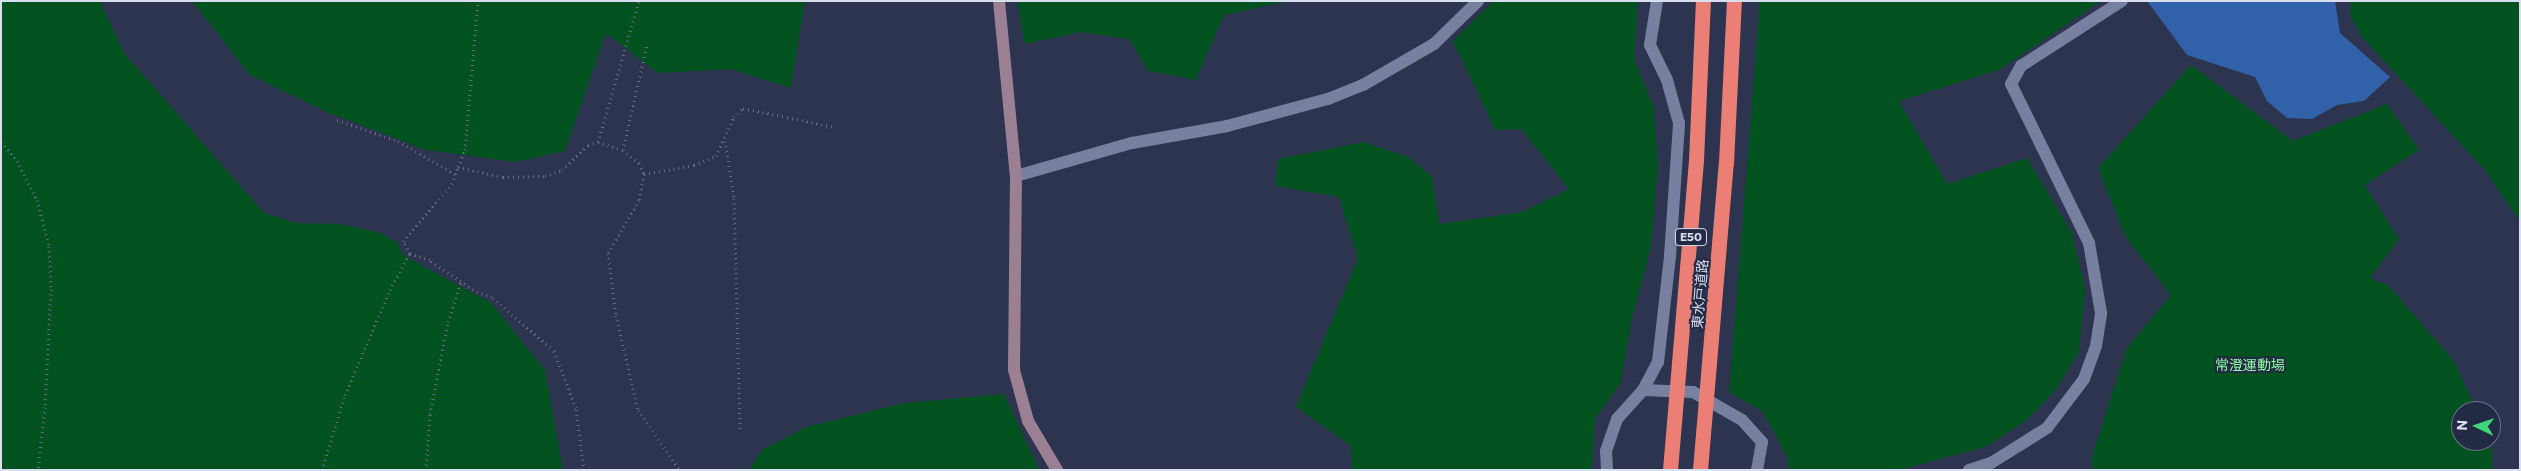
<!DOCTYPE html>
<html>
<head>
<meta charset="utf-8">
<style>
  body { margin:0 }
  #map { position:relative; width:2521px; height:471px; overflow:hidden; background:#2d344f; font-family:Commissioner,"Noto Sans JP",sans-serif }
  div>[style] { position:absolute }
  .green>* { inset:0; background:#01521f }
  .water>* { inset:0; background:#3161a8 }
  .path>* { height:3px; margin-top:-1.5px; transform-origin:0; background:repeating-linear-gradient(90deg,#656c83 0 1px,transparent 0 5px) }
  .street>* { height:12px; margin:-6px; padding:0 6px; transform-origin:6px; border-radius:6px; background:#77809f }
  .secondary>* { height:12px; margin:-6px; padding:0 6px; transform-origin:6px; border-radius:6px; background:#9a8092 }
  .highway>* { height:15px; margin:-7.5px; padding:0 7.5px; transform-origin:7.5px; border-radius:7.5px; background:#eb7f75 }
  span { translate:-50% -50%; white-space:nowrap; text-align:center; line-height:1.15; -webkit-text-stroke:4px #232a44; paint-order:stroke }
  .shield-label span { padding:1px 4px; background:#232a44; border:1px solid; border-radius:4px; -webkit-text-stroke-width:0 }
  .shield-label { font-size:12px; color:#dadff0; font-weight:700 }
  .street-label { font-size:14px; color:#dadff0 }
  .park-label { font-size:14px; color:#8df9a2 }
  .frame { position:absolute; inset:0; border:2px solid #dadff0; pointer-events:none }
  .north { position:absolute; left:2451px; top:401px; width:50px; height:50px; box-sizing:border-box; background:#232a44; border:1px solid #6c7289; border-radius:50%; rotate:273deg; font-size:14px; font-weight:700; line-height:20px; text-align:center; color:#dadff0 }
  .north::after { content:''; display:block; margin:auto; width:18px; height:22px; background:#40d77c; clip-path:polygon(50% 0,100% 100%,50% 72%,0 100%) }
</style>
</head>
<body>
<div id="map">
  <div class="green">
    <div style="clip-path:polygon(1px 1px,100px 1px,124px 53px,264px 213px,297px 223px,339px 224px,381px 233px,399px 244px,403px 255px,491px 303px,545px 370px,563px 470px,1px 470px)"></div>
    <div style="clip-path:polygon(192px 1px,805px 1px,791px 88px,730px 69px,658px 73px,606px 33px,565px 151px,515px 162px,426px 150px,327px 112px,250px 75px)"></div>
    <div style="clip-path:polygon(1017px 1px,1290px 1px,1224px 15px,1196px 80px,1148px 71px,1129px 39px,1080px 32px,1025px 44px)"></div>
    <div style="clip-path:polygon(1493px 1px,1638px 1px,1634px 59px,1654px 108px,1658px 166px,1651px 247px,1631px 322px,1621px 382px,1595px 419px,1592px 470px,1352px 470px,1351px 446px,1296px 407px,1358px 258px,1339px 197px,1275px 186px,1278px 159px,1364px 142px,1410px 158px,1432px 177px,1439px 224px,1522px 212px,1569px 189px,1521px 129px,1495px 130px,1453px 41px)"></div>
    <div style="clip-path:polygon(1760px 1px,2101px 1px,1999px 70px,1899px 101px,1947px 184px,2027px 158px,2072px 233px,2085px 289px,2079px 352px,2055px 391px,2026px 421px,1985px 447px,1899px 470px,1788px 470px,1788px 459px,1763px 412px,1729px 392px)"></div>
    <div style="clip-path:polygon(2351px 1px,2520px 1px,2520px 222px,2484px 169px,2361px 36px,2350px 15px)"></div>
    <div style="clip-path:polygon(2191px 65px,2293px 141px,2387px 104px,2419px 150px,2365px 185px,2399px 239px,2370px 278px,2388px 285px,2454px 361px,2477px 411px,2461px 411px,2461px 441px,2491px 440px,2493px 470px,2093px 470px,2091px 459px,2127px 348px,2171px 295px,2125px 236px,2098px 168px)"></div>
    <div style="clip-path:polygon(1004px 394px,1039px 470px,749px 470px,762px 450px,806px 427px,904px 403px)"></div>
  </div>
  <div class="water">
    <div style="clip-path:polygon(2147px 1px,2335px 1px,2340px 33px,2390px 77px,2364px 101px,2337px 105px,2312px 119px,2287px 118px,2267px 101px,2255px 77px,2187px 55px)"></div>
  </div>
  <div class="path">
    <div style="left:337px;top:120px;width:65px;rotate:19deg"></div>
    <div style="left:398px;top:141px;width:66px;rotate:30.1deg"></div>
    <div style="left:725px;top:141px;width:58px;rotate:81deg"></div>
    <div style="left:734px;top:198px;width:234px;rotate:88.5deg"></div>
    <div style="left:1px;top:142px;width:25px;rotate:50deg"></div>
    <div style="left:17px;top:161px;width:44px;rotate:62.9deg"></div>
    <div style="left:37px;top:200px;width:48px;rotate:75.4deg"></div>
    <div style="left:49px;top:246px;width:43px;rotate:87.3deg"></div>
    <div style="left:51px;top:289px;width:118px;rotate:92.9deg"></div>
    <div style="left:45px;top:407px;width:63px;rotate:96.3deg"></div>
    <div style="left:598px;top:142px;width:147px;rotate:-73.8deg"></div>
    <div style="left:623px;top:150px;width:109px;rotate:-77.2deg"></div>
    <div style="left:458px;top:167px;width:18px;rotate:-68deg"></div>
    <div style="left:465px;top:150px;width:150px;rotate:-85deg"></div>
    <div style="left:644px;top:174px;width:51px;rotate:-10.2deg"></div>
    <div style="left:694px;top:165px;width:24px;rotate:-22deg"></div>
    <div style="left:716px;top:156px;width:43px;rotate:-65.2deg"></div>
    <div style="left:734px;top:117px;width:13px;rotate:-45deg"></div>
    <div style="left:743px;top:108px;width:93px;rotate:11.8deg"></div>
    <div style="left:322px;top:470px;width:78px;rotate:-73deg"></div>
    <div style="left:345px;top:395px;width:114px;rotate:-66.8deg"></div>
    <div style="left:390px;top:290px;width:42px;rotate:-61.6deg"></div>
    <div style="left:426px;top:470px;width:56px;rotate:-85.9deg"></div>
    <div style="left:430px;top:414px;width:94px;rotate:-78.9deg"></div>
    <div style="left:448px;top:322px;width:42px;rotate:-72deg"></div>
    <div style="left:584px;top:470px;width:63px;rotate:-97.4deg"></div>
    <div style="left:576px;top:408px;width:61px;rotate:-111.1deg"></div>
    <div style="left:554px;top:351px;width:82px;rotate:-138.9deg"></div>
    <div style="left:492px;top:297px;width:20px;rotate:-160deg"></div>
    <div style="left:473px;top:290px;width:52px;rotate:-145.1deg"></div>
    <div style="left:430px;top:260px;width:21px;rotate:-161deg"></div>
    <div style="left:410px;top:253px;width:14px;rotate:-120deg"></div>
    <div style="left:403px;top:241px;width:75px;rotate:-49.3deg"></div>
    <div style="left:452px;top:184px;width:18px;rotate:-71deg"></div>
    <div style="left:458px;top:167px;width:46px;rotate:12.5deg"></div>
    <div style="left:503px;top:177px;width:42px;rotate:-1.4deg"></div>
    <div style="left:545px;top:176px;width:18px;rotate:-19deg"></div>
    <div style="left:562px;top:170px;width:36px;rotate:-44deg"></div>
    <div style="left:588px;top:145px;width:10px;rotate:-17deg"></div>
    <div style="left:598px;top:142px;width:26px;rotate:18deg"></div>
    <div style="left:623px;top:150px;width:21px;rotate:39deg"></div>
    <div style="left:639px;top:163px;width:12px;rotate:66deg"></div>
    <div style="left:644px;top:174px;width:26px;rotate:101deg"></div>
    <div style="left:639px;top:200px;width:61px;rotate:120.3deg"></div>
    <div style="left:608px;top:253px;width:63px;rotate:82.6deg"></div>
    <div style="left:616px;top:315px;width:98px;rotate:77deg"></div>
    <div style="left:638px;top:410px;width:73px;rotate:55deg"></div>
  </div>
  <div class="street">
    <div style="left:1016px;top:176px;width:121px;rotate:-15.9deg"></div>
    <div style="left:1132px;top:143px;width:97px;rotate:-10.1deg"></div>
    <div style="left:1227px;top:126px;width:105px;rotate:-15deg"></div>
    <div style="left:1328px;top:99px;width:38px;rotate:-22deg"></div>
    <div style="left:1363px;top:85px;width:82px;rotate:-30deg"></div>
    <div style="left:1434px;top:44px;width:62px;rotate:-44.3deg"></div>
    <div style="left:1643px;top:390px;width:50px;rotate:2.3deg"></div>
    <div style="left:1693px;top:392px;width:56px;rotate:29.7deg"></div>
    <div style="left:1742px;top:420px;width:30px;rotate:48deg"></div>
    <div style="left:1762px;top:442px;width:28px;rotate:100deg"></div>
    <div style="left:1607px;top:470px;width:19px;rotate:-93deg"></div>
    <div style="left:1606px;top:451px;width:34px;rotate:-71deg"></div>
    <div style="left:1617px;top:419px;width:39px;rotate:-48deg"></div>
    <div style="left:1643px;top:390px;width:32px;rotate:-62deg"></div>
    <div style="left:1658px;top:362px;width:107px;rotate:-83.5deg"></div>
    <div style="left:1670px;top:256px;width:133px;rotate:-86.1deg"></div>
    <div style="left:1679px;top:123px;width:45px;rotate:-105.6deg"></div>
    <div style="left:1667px;top:80px;width:39px;rotate:-116deg"></div>
    <div style="left:1650px;top:45px;width:45px;rotate:-81deg"></div>
    <div style="left:1969px;top:470px;width:23px;rotate:-18deg"></div>
    <div style="left:1991px;top:463px;width:66px;rotate:-32deg"></div>
    <div style="left:2047px;top:428px;width:61px;rotate:-52.9deg"></div>
    <div style="left:2084px;top:379px;width:35px;rotate:-70deg"></div>
    <div style="left:2096px;top:346px;width:33px;rotate:-81deg"></div>
    <div style="left:2101px;top:313px;width:71px;rotate:-99.7deg"></div>
    <div style="left:2089px;top:243px;width:177px;rotate:-116.1deg"></div>
    <div style="left:2011px;top:84px;width:21px;rotate:-61deg"></div>
    <div style="left:2021px;top:66px;width:120px;rotate:-32.8deg"></div>
  </div>
  <div class="secondary">
    <div style="left:999px;top:1px;width:176px;rotate:84.5deg"></div>
    <div style="left:1016px;top:176px;width:194px;rotate:90.6deg"></div>
    <div style="left:1014px;top:370px;width:53px;rotate:74.6deg"></div>
    <div style="left:1028px;top:421px;width:57px;rotate:59.4deg"></div>
  </div>
  <div class="highway">
    <div style="left:1670px;top:470px;width:311px;rotate:-85.2deg"></div>
    <div style="left:1696px;top:160px;width:159px;rotate:-87.5deg"></div>
    <div style="left:1700px;top:470px;width:308px;rotate:-85.2deg"></div>
    <div style="left:1726px;top:163px;width:162px;rotate:-87.2deg"></div>
  </div>
  <div class="shield-label">
    <span style="left:1691px;top:237px">E50</span>
  </div>
  <div class="street-label">
    <span style="left:1700px;top:294px;rotate:-85deg">東水戸道路</span>
  </div>
  <div class="park-label">
    <span style="left:2250px;top:365px">常澄運動場</span>
  </div>
  <div class="frame"></div>
  <div class="north">N</div>
</div>
</body>
</html>
